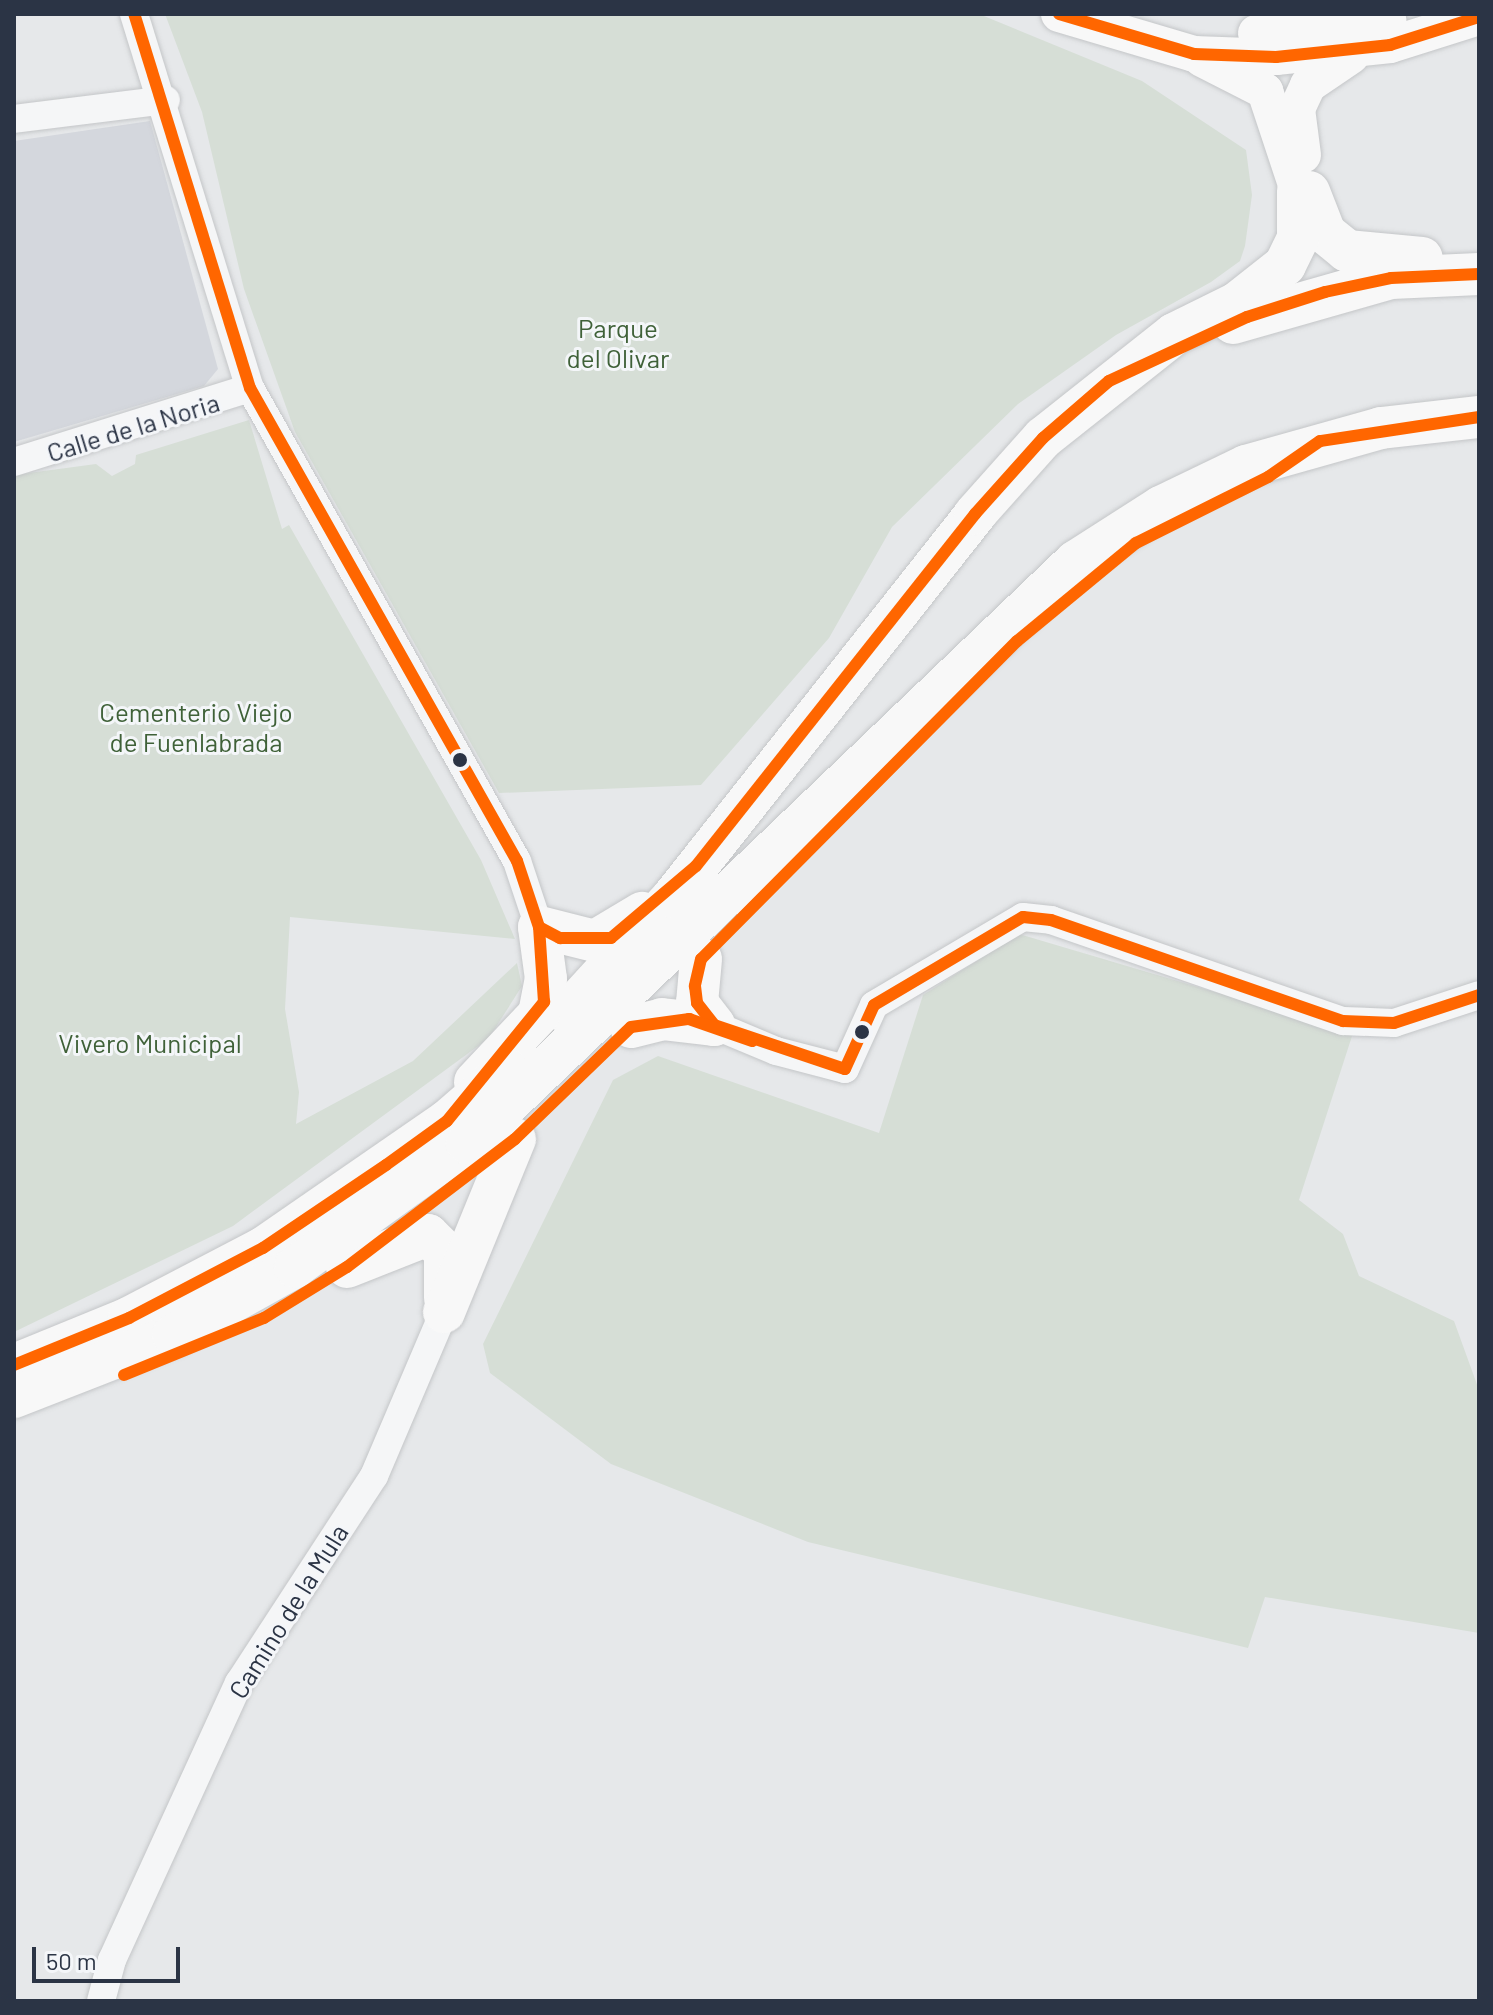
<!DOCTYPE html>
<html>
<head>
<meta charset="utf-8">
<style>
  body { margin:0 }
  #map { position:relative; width:1493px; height:2015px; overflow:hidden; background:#e6e8ea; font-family:Barlow,sans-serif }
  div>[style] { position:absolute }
  .built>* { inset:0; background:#d4d7dd }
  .green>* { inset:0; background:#d6ded6 }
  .roads { filter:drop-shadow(0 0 2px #c4c6c8) drop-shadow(0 0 2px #c4c6c8) }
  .minor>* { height:28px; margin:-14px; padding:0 14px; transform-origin:14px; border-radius:14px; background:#f5f6f7 }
  .major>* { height:36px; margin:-18px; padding:0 18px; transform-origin:18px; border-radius:18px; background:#f8f8f8 }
  .highway>* { height:42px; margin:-21px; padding:0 21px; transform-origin:21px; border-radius:21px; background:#f8f8f8 }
  .bus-1>* { height:12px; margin:-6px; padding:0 6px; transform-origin:6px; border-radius:6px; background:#f60 }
  .dots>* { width:22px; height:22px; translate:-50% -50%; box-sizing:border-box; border:4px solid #f4f6f9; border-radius:50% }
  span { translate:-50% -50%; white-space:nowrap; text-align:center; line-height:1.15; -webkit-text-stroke:6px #f4f6f9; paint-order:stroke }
  .park-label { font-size:26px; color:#3f6138 }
  .street-label { font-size:26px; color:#2b3445 }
  .frame { position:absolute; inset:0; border:16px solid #2b3445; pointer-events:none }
  .scale { position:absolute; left:32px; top:1947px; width:148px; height:36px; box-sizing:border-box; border:4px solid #2b3445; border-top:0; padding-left:10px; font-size:24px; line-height:28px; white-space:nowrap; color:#2b3445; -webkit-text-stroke:6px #f4f6f9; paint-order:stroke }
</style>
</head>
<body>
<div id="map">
  <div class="built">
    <div style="clip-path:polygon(150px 121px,218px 369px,204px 386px,14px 442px,14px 141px)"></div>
  </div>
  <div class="green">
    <div style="clip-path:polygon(165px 14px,979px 14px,1142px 81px,1246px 150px,1252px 195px,1245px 246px,1240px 261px,1211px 282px,1116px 335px,1018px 404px,892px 527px,829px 638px,701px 785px,499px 793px,295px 432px,244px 289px,202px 112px)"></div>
    <div style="clip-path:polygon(249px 420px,282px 529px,289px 525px,481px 860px,515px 939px,290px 917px,285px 1009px,299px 1092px,296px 1124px,413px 1061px,517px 963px,522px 986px,489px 1038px,233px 1226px,14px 1332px,14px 475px,96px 464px,112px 476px,135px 464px,136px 455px)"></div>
    <div style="clip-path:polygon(1019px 934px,1353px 1033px,1299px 1200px,1343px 1234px,1359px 1276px,1454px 1321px,1479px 1390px,1479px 1633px,1265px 1597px,1248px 1648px,808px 1542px,611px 1464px,490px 1373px,483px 1344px,613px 1080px,658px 1056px,879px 1133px,923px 995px)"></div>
  </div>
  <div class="roads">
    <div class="minor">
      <div style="left:134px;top:14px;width:392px;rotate:72.8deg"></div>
      <div style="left:250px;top:388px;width:543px;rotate:60.56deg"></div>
      <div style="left:517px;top:861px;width:70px;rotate:71.6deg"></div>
      <div style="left:14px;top:119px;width:153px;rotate:-7.1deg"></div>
      <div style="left:14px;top:462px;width:247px;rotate:-17.4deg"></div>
      <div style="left:714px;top:1025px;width:67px;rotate:22.8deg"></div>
      <div style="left:776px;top:1051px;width:71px;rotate:14.6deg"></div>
      <div style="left:845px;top:1069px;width:70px;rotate:-65.6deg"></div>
      <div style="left:874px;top:1005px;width:173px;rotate:-30.6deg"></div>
      <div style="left:1023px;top:917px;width:28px;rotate:6deg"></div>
      <div style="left:1051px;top:920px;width:309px;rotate:19.1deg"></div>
      <div style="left:1343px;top:1021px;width:51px;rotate:2.2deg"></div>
      <div style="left:1394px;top:1023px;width:89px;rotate:-18.2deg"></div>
      <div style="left:101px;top:2001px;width:42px;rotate:-75deg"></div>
      <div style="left:112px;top:1960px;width:305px;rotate:-65.4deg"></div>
      <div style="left:239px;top:1683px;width:247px;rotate:-56.9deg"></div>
      <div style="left:374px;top:1476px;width:178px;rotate:-66.9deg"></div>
    </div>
    <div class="major">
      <div style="left:1059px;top:14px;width:141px;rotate:16.5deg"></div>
      <div style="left:1194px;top:54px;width:82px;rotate:2.1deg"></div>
      <div style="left:1276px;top:57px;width:115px;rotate:-6deg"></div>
      <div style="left:1390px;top:45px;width:93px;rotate:-17.5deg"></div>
      <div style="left:1256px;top:33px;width:133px;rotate:-5.2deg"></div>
      <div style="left:1202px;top:59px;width:71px;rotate:26.9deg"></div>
      <div style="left:1265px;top:91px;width:105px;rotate:71.7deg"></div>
      <div style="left:1303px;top:155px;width:46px;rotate:-97.4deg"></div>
      <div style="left:1297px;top:109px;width:26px;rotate:-65deg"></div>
      <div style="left:1308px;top:85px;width:52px;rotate:-34deg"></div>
    </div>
    <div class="highway">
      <div style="left:1309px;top:192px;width:44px;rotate:68.7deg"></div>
      <div style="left:1325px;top:233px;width:28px;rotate:39deg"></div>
      <div style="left:1347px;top:251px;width:75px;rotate:5.3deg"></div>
      <div style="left:1233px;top:323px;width:164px;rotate:-15.9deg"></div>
      <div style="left:1391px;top:278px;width:88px;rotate:-2.6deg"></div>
      <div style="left:539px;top:927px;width:58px;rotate:14deg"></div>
      <div style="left:595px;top:941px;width:55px;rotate:-30.8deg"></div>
      <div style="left:701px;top:959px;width:44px;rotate:95.2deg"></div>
      <div style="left:697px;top:1003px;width:28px;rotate:52deg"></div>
      <div style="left:567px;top:1013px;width:157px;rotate:-47.6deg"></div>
      <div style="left:673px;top:897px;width:488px;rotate:-51.7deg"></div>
      <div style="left:975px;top:514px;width:102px;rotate:-48.2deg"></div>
      <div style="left:1043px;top:438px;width:167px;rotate:-38.4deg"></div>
      <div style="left:1174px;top:334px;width:70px;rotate:-26.2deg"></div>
      <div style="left:1237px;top:303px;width:61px;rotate:-38.4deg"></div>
      <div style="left:1285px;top:265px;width:30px;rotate:-64deg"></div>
      <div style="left:1298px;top:238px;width:47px;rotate:-90deg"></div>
      <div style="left:631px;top:1027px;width:32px;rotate:-14deg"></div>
      <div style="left:662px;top:1019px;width:52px;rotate:6.6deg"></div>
      <div style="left:475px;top:1082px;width:93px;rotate:-46.7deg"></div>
      <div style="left:539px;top:1014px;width:36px;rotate:-79deg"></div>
      <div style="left:546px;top:979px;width:52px;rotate:-97.7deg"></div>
      <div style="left:347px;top:1267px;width:87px;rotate:-21.6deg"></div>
      <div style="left:428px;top:1235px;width:24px;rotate:45deg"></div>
      <div style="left:445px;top:1252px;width:46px;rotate:90deg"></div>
      <div style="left:444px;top:1312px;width:187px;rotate:-67.7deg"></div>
      <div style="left:14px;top:1365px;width:124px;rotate:-22.2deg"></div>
      <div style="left:129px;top:1318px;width:151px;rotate:-27.6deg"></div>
      <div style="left:263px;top:1248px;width:224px;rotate:-34.6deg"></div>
      <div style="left:447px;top:1121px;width:79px;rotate:-40.9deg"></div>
      <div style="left:14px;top:1397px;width:171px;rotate:-21.3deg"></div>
      <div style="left:173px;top:1335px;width:140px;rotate:-29.1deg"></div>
      <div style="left:295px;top:1267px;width:212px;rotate:-35.8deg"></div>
      <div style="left:467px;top:1143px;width:841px;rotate:-43.7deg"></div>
      <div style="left:1075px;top:562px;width:102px;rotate:-32.6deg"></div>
      <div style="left:1161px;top:507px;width:94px;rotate:-25.8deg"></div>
      <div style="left:1246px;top:466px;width:140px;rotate:-15.7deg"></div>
      <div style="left:1381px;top:428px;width:99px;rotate:-6.4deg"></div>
    </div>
  </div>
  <div class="bus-1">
    <div style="left:1059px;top:14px;width:141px;rotate:16.5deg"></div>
    <div style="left:1194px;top:54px;width:82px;rotate:2.1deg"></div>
    <div style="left:1276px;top:57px;width:115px;rotate:-6deg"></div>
    <div style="left:1390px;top:45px;width:93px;rotate:-17.5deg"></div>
    <div style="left:1479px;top:417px;width:161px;rotate:171.4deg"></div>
    <div style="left:1320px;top:441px;width:63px;rotate:145.3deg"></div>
    <div style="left:1268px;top:477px;width:148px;rotate:153.4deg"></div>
    <div style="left:1136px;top:543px;width:154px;rotate:140.5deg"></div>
    <div style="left:1017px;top:641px;width:448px;rotate:134.8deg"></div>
    <div style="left:701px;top:959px;width:28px;rotate:103deg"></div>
    <div style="left:695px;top:986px;width:17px;rotate:83deg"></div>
    <div style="left:697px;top:1003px;width:28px;rotate:52deg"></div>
    <div style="left:714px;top:1025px;width:138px;rotate:18.6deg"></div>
    <div style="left:845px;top:1069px;width:70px;rotate:-65.6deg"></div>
    <div style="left:874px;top:1005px;width:173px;rotate:-30.6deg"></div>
    <div style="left:1023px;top:917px;width:28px;rotate:6deg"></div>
    <div style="left:1051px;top:920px;width:309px;rotate:19.1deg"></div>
    <div style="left:1343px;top:1021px;width:51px;rotate:2.2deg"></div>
    <div style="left:1394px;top:1023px;width:89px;rotate:-18.2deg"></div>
    <div style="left:539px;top:927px;width:24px;rotate:28deg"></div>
    <div style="left:560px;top:938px;width:51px"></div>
    <div style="left:611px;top:938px;width:111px;rotate:-40.3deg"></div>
    <div style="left:696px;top:866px;width:449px;rotate:-51.6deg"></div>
    <div style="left:975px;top:514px;width:102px;rotate:-48.2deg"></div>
    <div style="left:1043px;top:438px;width:87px;rotate:-40.8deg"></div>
    <div style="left:1109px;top:381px;width:152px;rotate:-24.9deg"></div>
    <div style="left:1247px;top:317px;width:82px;rotate:-17.8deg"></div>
    <div style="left:1325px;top:292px;width:67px;rotate:-12deg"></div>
    <div style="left:1391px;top:278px;width:88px;rotate:-2.6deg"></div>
    <div style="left:14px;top:1365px;width:124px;rotate:-22.2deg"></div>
    <div style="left:129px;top:1318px;width:151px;rotate:-27.6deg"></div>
    <div style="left:263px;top:1248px;width:148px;rotate:-34deg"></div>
    <div style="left:386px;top:1165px;width:75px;rotate:-35.8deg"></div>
    <div style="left:447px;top:1121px;width:154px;rotate:-50.8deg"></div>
    <div style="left:544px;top:1002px;width:75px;rotate:-93.8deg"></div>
    <div style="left:539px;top:927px;width:70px;rotate:-108.4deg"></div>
    <div style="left:517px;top:861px;width:543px;rotate:-119.44deg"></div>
    <div style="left:250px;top:388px;width:392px;rotate:-107.2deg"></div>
    <div style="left:124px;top:1375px;width:151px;rotate:-22.2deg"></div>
    <div style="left:264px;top:1318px;width:97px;rotate:-31.6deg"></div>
    <div style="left:347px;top:1267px;width:211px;rotate:-37.3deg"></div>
    <div style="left:515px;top:1139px;width:161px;rotate:-44deg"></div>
    <div style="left:631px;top:1027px;width:59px;rotate:-7.9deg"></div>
    <div style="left:689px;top:1019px;width:67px;rotate:19.2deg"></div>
  </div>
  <div class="dots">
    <div style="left:460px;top:760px;background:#2b3445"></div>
    <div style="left:862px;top:1032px;background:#2b3445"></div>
  </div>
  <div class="park-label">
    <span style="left:618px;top:343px">Parque<br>del Olivar</span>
    <span style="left:196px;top:727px">Cementerio Viejo<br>de Fuenlabrada</span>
    <span style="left:150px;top:1043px">Vivero Municipal</span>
  </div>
  <div class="street-label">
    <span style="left:133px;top:427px;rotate:-17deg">Calle de la Noria</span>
    <span style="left:288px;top:1611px;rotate:-58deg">Camino de la Mula</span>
  </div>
  <div class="frame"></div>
  <div class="scale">50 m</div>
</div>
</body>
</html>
